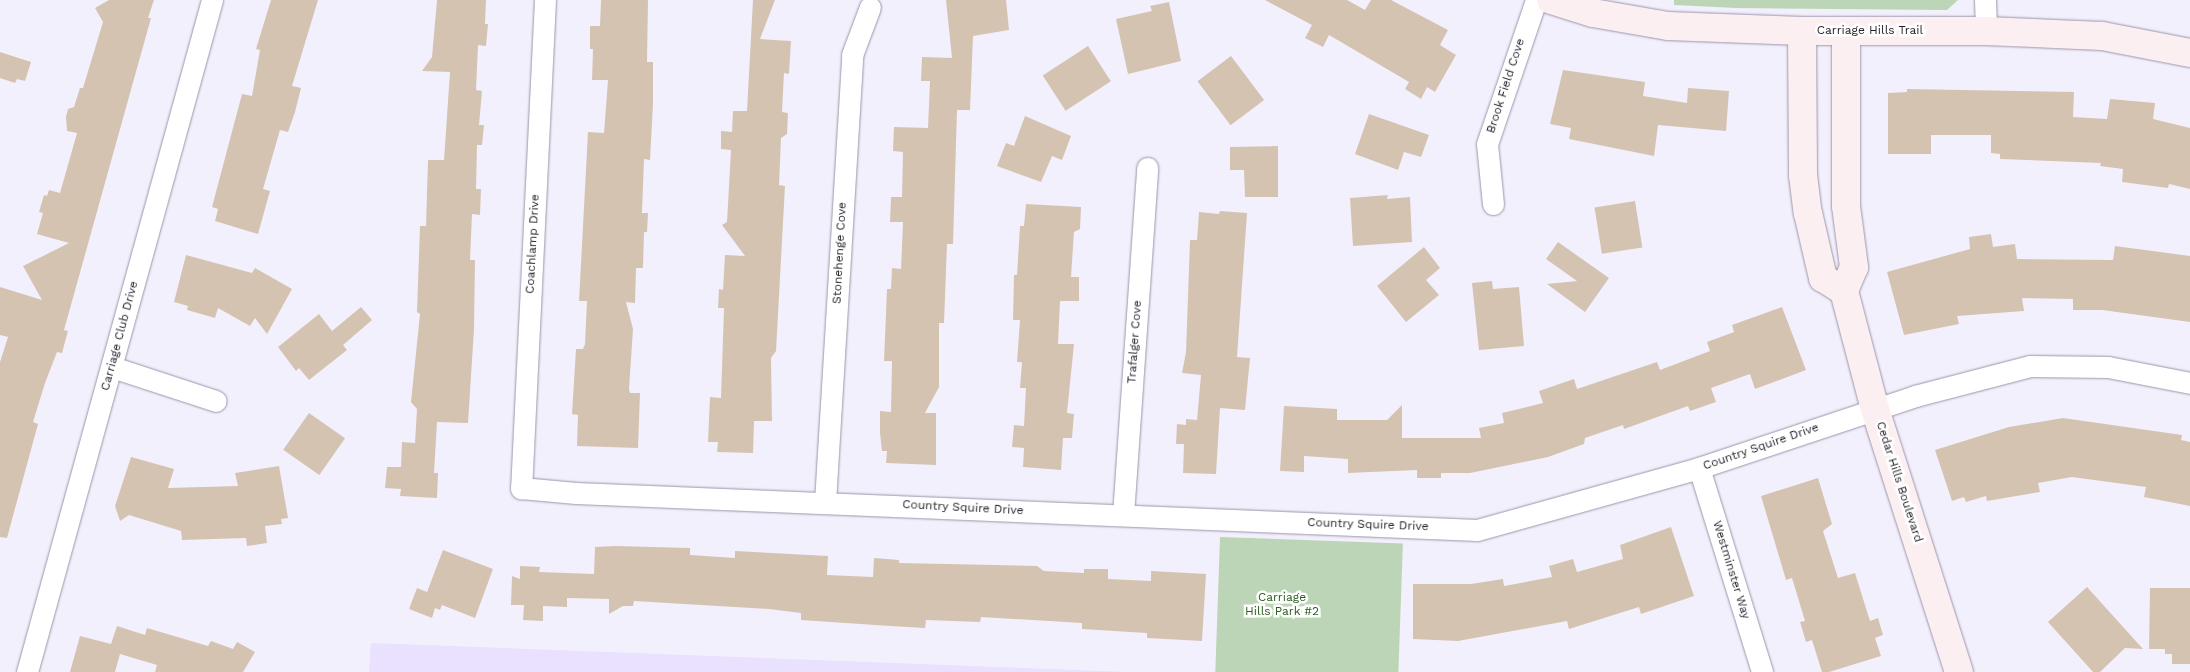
<!DOCTYPE html>
<html>
<head>
<meta charset="utf-8">
<style>
  body { margin:0 }
  #map { position:relative; width:2190px; height:672px; overflow:hidden; background:#f3f0fd; font-family:"Work Sans",sans-serif }
  div>[style] { position:absolute }
  .built>* { inset:0; background:#e9e1fe }
  .green>* { inset:0; background:#bdd5b7; transform-origin:0 0 }
  .building>* { inset:0; background:#d5c3b2; transform-origin:0 0 }
  .roads { filter:drop-shadow(0 0 1px #9b95aa) drop-shadow(0 0 1px #9b95aa) }
  .street>* { height:21px; margin:-10.5px; padding:0 10.5px; transform-origin:10.5px; border-radius:10.5px; background:#fff }
  .secondary>* { height:28px; margin:-14px; padding:0 14px; transform-origin:14px; border-radius:14px; background:#fceff1 }
  span { translate:-50% -50%; white-space:nowrap; text-align:center; line-height:1.15; -webkit-text-stroke:5px #fff; paint-order:stroke }
  .street-label { font-size:12px; color:#201e26 }
  .park-label { font-size:12px; color:#2b5d1c }
</style>
</head>
<body>
<div id="map">
  <div class="built">
    <div style="clip-path:polygon(371px 643px,1128px 672px,369px 672px)"></div>
  </div>
  <div class="green">
    <div style="clip-path:polygon(1674px 0,1958px 0,1947px 10px,1736px 8px,1674px 5px)"></div>
    <div style="left:1220px;top:537px;width:183px;height:135px;rotate:2deg"></div>
  </div>
  <div class="building">
    <div style="clip-path:polygon(109px 0,154px 0,148px 18px,151px 18px,64px 330px,68px 331px,62px 353px,57px 352px,45px 383px,33px 422px,38px 424px,7px 538px,0 537px,0 362px,8px 337px,0 335px,0 287px,42px 300px,23px 266px,69px 243px,37px 234px,43px 213px,39px 212px,44px 195px,47px 196px,49px 190px,60px 193px,77px 133px,67px 131px,66px 117px,68px 109px,74px 107px,80px 88px,83px 88px,103px 22px,95px 8px)"></div>
    <div style="clip-path:polygon(271px 0,318px 0,292px 86px,301px 88px,295px 112px,288px 132px,280px 130px,263px 189px,270px 191px,258px 234px,215px 221px,218px 209px,212px 207px,242px 94px,252px 96px,260px 50px,256px 49px)"></div>
    <div style="clip-path:polygon(437px 0,486px 0,485px 24px,488px 24px,486px 46px,478px 45px,476px 90px,482px 91px,479px 125px,484px 125px,482px 145px,477px 145px,476px 189px,481px 189px,480px 215px,472px 214px,470px 260px,475px 260px,474px 329px,468px 423px,437px 422px,434px 473px,438px 473px,437px 498px,400px 496px,401px 489px,385px 488px,387px 467px,401px 467px,402px 442px,415px 443px,417px 409px,411px 402px,420px 314px,417px 312px,420px 226px,426px 226px,428px 160px,444px 160px,450px 72px,422px 71px,432px 57px)"></div>
    <div style="clip-path:polygon(601px 0,648px 0,647px 62px,653px 62px,653px 104px,650px 160px,644px 159px,642px 213px,648px 213px,647px 232px,644px 232px,643px 268px,636px 268px,635px 303px,626px 302px,633px 329px,629px 389px,630px 393px,640px 393px,638px 448px,577px 446px,578px 415px,572px 414px,576px 349px,583px 349px,585px 344px,587px 301px,579px 301px,588px 132px,604px 133px,608px 80px,592px 80px,593px 49px,590px 49px,590px 26px,600px 26px)"></div>
    <div style="clip-path:polygon(753px 0,775px 0,760px 39px,791px 41px,789px 74px,784px 73px,782px 112px,788px 113px,787px 134px,781px 138px,779px 185px,785px 186px,776px 351px,771px 358px,772px 421px,754px 421px,753px 453px,717px 452px,718px 442px,708px 442px,710px 397px,721px 398px,724px 308px,718px 308px,719px 289px,723px 290px,725px 255px,745px 256px,722px 225px,727px 222px,731px 150px,721px 149px,721px 131px,732px 132px,733px 111px,747px 111px)"></div>
    <div style="clip-path:polygon(946px 0,1006px 0,1009px 30px,973px 36px,970px 110px,957px 110px,953px 244px,947px 244px,944px 323px,939px 323px,939px 387px,925px 413px,936px 413px,936px 465px,886px 463px,887px 451px,882px 451px,880px 433px,880px 411px,891px 412px,892px 361px,884px 361px,887px 289px,891px 289px,892px 268px,901px 269px,903px 222px,890px 222px,891px 197px,902px 197px,903px 152px,893px 151px,894px 127px,928px 128px,930px 81px,921px 81px,922px 57px,952px 58px)"></div>
    <div style="clip-path:polygon(1265px 0,1347px 0,1365px 10px,1371px 0,1391px 0,1448px 30px,1440px 45px,1456px 55px,1435px 92px,1427px 87px,1421px 99px,1405px 89px,1409px 82px,1329px 35px,1323px 47px,1305px 38px,1312px 25px)"></div>
    <div style="clip-path:polygon(1169px 2px,1181px 61px,1128px 74px,1116px 19px,1152px 11px,1150px 6px)"></div>
    <div style="left:1088px;top:46px;width:42px;height:54px;rotate:57deg"></div>
    <div style="clip-path:polygon(0 52px,31px 62px,25px 81px,17px 79px,15px 83px,0 78px)"></div>
    <div style="left:1231px;top:56px;width:55px;height:42px;rotate:53deg"></div>
    <div style="clip-path:polygon(1563px 70px,1645px 82px,1643px 96px,1687px 103px,1688px 88px,1729px 91px,1726px 131px,1658px 125px,1654px 156px,1569px 139px,1571px 128px,1550px 124px)"></div>
    <div style="clip-path:polygon(1907px 89px,2074px 92px,2073px 117px,2107px 119px,2110px 99px,2155px 103px,2153px 119px,2190px 128px,2190px 189px,2169px 184px,2168px 188px,2122px 182px,2123px 169px,2100px 166px,2101px 163px,2000px 159px,2000px 154px,1991px 153px,1991px 135px,1931px 135px,1931px 154px,1888px 154px,1888px 93px,1907px 92px)"></div>
    <div style="clip-path:polygon(1369px 114px,1429px 135px,1421px 157px,1404px 152px,1398px 170px,1355px 154px)"></div>
    <div style="clip-path:polygon(1025px 116px,1071px 136px,1062px 160px,1052px 156px,1041px 182px,997px 166px,1006px 143px,1014px 146px)"></div>
    <div style="clip-path:polygon(1278px 146px,1278px 197px,1245px 197px,1244px 170px,1230px 170px,1230px 147px)"></div>
    <div style="clip-path:polygon(1388px 195px,1387px 199px,1410px 197px,1412px 242px,1353px 246px,1350px 198px)"></div>
    <div style="left:1635px;top:201px;width:47px;height:41px;rotate:81deg"></div>
    <div style="clip-path:polygon(1026px 204px,1081px 207px,1080px 229px,1074px 232px,1071px 277px,1079px 277px,1079px 301px,1060px 301px,1058px 344px,1074px 344px,1067px 413px,1074px 414px,1072px 438px,1063px 438px,1061px 470px,1023px 467px,1024px 448px,1012px 447px,1014px 425px,1024px 426px,1026px 388px,1020px 388px,1022px 362px,1017px 362px,1020px 320px,1013px 320px,1014px 275px,1017px 275px,1020px 226px,1024px 226px)"></div>
    <div style="clip-path:polygon(1220px 211px,1247px 213px,1237px 357px,1250px 358px,1245px 410px,1220px 408px,1216px 474px,1183px 473px,1184px 444px,1176px 444px,1177px 424px,1186px 425px,1186px 419px,1197px 420px,1201px 375px,1182px 373px,1186px 352px,1190px 240px,1197px 240px,1199px 212px,1219px 214px)"></div>
    <div style="clip-path:polygon(1991px 234px,1993px 247px,2015px 244px,2017px 259px,2113px 260px,2115px 246px,2190px 256px,2190px 322px,2102px 310px,2073px 310px,2073px 299px,2022px 298px,2024px 311px,1957px 316px,1959px 324px,1904px 335px,1887px 272px,1970px 249px,1969px 237px)"></div>
    <div style="clip-path:polygon(1558px 242px,1609px 278px,1585px 312px,1547px 284px,1577px 281px,1546px 259px)"></div>
    <div style="clip-path:polygon(1424px 247px,1440px 268px,1426px 280px,1439px 295px,1406px 322px,1377px 286px)"></div>
    <div style="clip-path:polygon(186px 255px,252px 273px,255px 268px,292px 289px,267px 334px,255px 318px,250px 326px,218px 308px,215px 318px,187px 310px,188px 306px,174px 302px)"></div>
    <div style="clip-path:polygon(1492px 281px,1493px 289px,1519px 287px,1524px 346px,1479px 350px,1472px 283px)"></div>
    <div style="clip-path:polygon(361px 307px,372px 320px,343px 345px,347px 350px,309px 380px,299px 368px,296px 371px,278px 347px,319px 314px,332px 331px)"></div>
    <div style="clip-path:polygon(1782px 307px,1806px 370px,1755px 389px,1750px 374px,1711px 388px,1716px 402px,1690px 411px,1688px 406px,1624px 429px,1623px 425px,1585px 438px,1584px 444px,1548px 457px,1470px 473px,1441px 473px,1441px 478px,1417px 478px,1417px 470px,1348px 473px,1348px 459px,1304px 456px,1304px 472px,1280px 471px,1284px 406px,1337px 409px,1337px 420px,1387px 420px,1402px 405px,1402px 438px,1481px 438px,1479px 428px,1504px 423px,1502px 413px,1543px 403px,1539px 391px,1574px 379px,1577px 389px,1657px 362px,1660px 370px,1710px 351px,1707px 342px,1734px 332px,1732px 325px)"></div>
    <div style="left:309px;top:413px;width:44px;height:45px;rotate:35deg"></div>
    <div style="clip-path:polygon(2063px 418px,2182px 435px,2181px 440px,2190px 442px,2190px 506px,2144px 497px,2146px 487px,2072px 477px,2038px 483px,2040px 492px,1987px 501px,1986px 496px,1966px 502px,1964px 497px,1952px 501px,1935px 450px,2009px 427px)"></div>
    <div style="clip-path:polygon(131px 457px,174px 469px,168px 488px,238px 486px,235px 473px,279px 466px,288px 518px,281px 519px,282px 524px,265px 526px,267px 543px,247px 546px,246px 538px,182px 540px,181px 531px,129px 515px,120px 521px,115px 506px)"></div>
    <div style="clip-path:polygon(1818px 478px,1832px 524px,1823px 531px,1838px 578px,1855px 573px,1870px 621px,1878px 618px,1883px 635px,1875px 638px,1881px 656px,1829px 672px,1822px 672px,1812px 640px,1806px 642px,1800px 622px,1805px 621px,1792px 578px,1786px 580px,1761px 496px)"></div>
    <div style="clip-path:polygon(1671px 527px,1694px 596px,1641px 614px,1639px 607px,1569px 629px,1567px 621px,1458px 641px,1413px 639px,1413px 584px,1471px 584px,1503px 579px,1504px 586px,1552px 577px,1549px 566px,1573px 559px,1577px 572px,1623px 559px,1620px 545px)"></div>
    <div style="clip-path:polygon(616px 546px,690px 548px,690px 555px,735px 558px,735px 551px,828px 556px,827px 575px,873px 577px,874px 558px,899px 560px,899px 563px,1037px 566px,1044px 571px,1084px 573px,1084px 569px,1108px 569px,1108px 579px,1151px 581px,1151px 571px,1206px 574px,1202px 641px,1147px 638px,1147px 633px,1082px 629px,1082px 623px,981px 617px,980px 622px,926px 620px,925px 628px,890px 626px,801px 620px,801px 613px,769px 609px,634px 601px,633px 606px,623px 606px,609px 614px,609px 599px,567px 598px,567px 607px,543px 606px,543px 621px,523px 620px,524px 605px,511px 605px,512px 576px,520px 579px,520px 566px,540px 567px,539px 572px,594px 574px,595px 547px)"></div>
    <div style="clip-path:polygon(443px 550px,493px 569px,475px 618px,442px 605px,440px 610px,435px 608px,432px 618px,409px 609px,417px 588px,427px 592px)"></div>
    <div style="clip-path:polygon(2087px 587px,2143px 649px,2125px 648px,2100px 672px,2093px 672px,2048px 622px)"></div>
    <div style="clip-path:polygon(2150px 588px,2190px 588px,2190px 664px,2172px 664px,2172px 654px,2165px 654px,2165px 649px,2149px 649px)"></div>
    <div style="clip-path:polygon(117px 626px,145px 635px,147px 628px,208px 646px,211px 641px,233px 649px,237px 642px,255px 652px,243px 672px,155px 672px,157px 665px,120px 654px,115px 672px,70px 672px,80px 636px,111px 644px)"></div>
  </div>
  <div class="roads">
    <div class="street">
      <div style="left:545px;top:0;width:489px;rotate:92.8deg"></div>
      <div style="left:521px;top:488px;width:55px;rotate:5.2deg"></div>
      <div style="left:576px;top:493px;width:902px;rotate:2.35deg"></div>
      <div style="left:1477px;top:530px;width:230px;rotate:-15.6deg"></div>
      <div style="left:1699px;top:468px;width:228px;rotate:-18.4deg"></div>
      <div style="left:1915px;top:396px;width:119px;rotate:-14.6deg"></div>
      <div style="left:2030px;top:366px;width:78px;rotate:0.7deg"></div>
      <div style="left:2108px;top:367px;width:84px;rotate:11deg"></div>
      <div style="left:1985px;top:0;width:31px;rotate:88deg"></div>
      <div style="left:1493px;top:204px;width:60px;rotate:-95.7deg"></div>
      <div style="left:1487px;top:144px;width:152px;rotate:-71.2deg"></div>
      <div style="left:112px;top:367px;width:109px;rotate:18.1deg"></div>
      <div style="left:1699px;top:468px;width:214px;rotate:72.8deg"></div>
      <div style="left:825px;top:502px;width:448px;rotate:-86.5deg"></div>
      <div style="left:852px;top:55px;width:51px;rotate:-69.4deg"></div>
      <div style="left:1123px;top:515px;width:348px;rotate:-86deg"></div>
      <div style="left:27px;top:672px;width:697px;rotate:-74.61deg"></div>
    </div>
    <div class="secondary">
      <div style="left:1551px;top:0;width:44px;rotate:17.2deg"></div>
      <div style="left:1593px;top:13px;width:76px;rotate:9.8deg"></div>
      <div style="left:1668px;top:26px;width:134px;rotate:2.1deg"></div>
      <div style="left:1802px;top:31px;width:184px"></div>
      <div style="left:1986px;top:31px;width:116px;rotate:2.5deg"></div>
      <div style="left:2102px;top:36px;width:90px;rotate:10.9deg"></div>
      <div style="left:1802px;top:31px;width:144px;rotate:89.6deg"></div>
      <div style="left:1803px;top:175px;width:38px;rotate:83deg"></div>
      <div style="left:1808px;top:213px;width:67px;rotate:77deg"></div>
      <div style="left:1823px;top:278px;width:25px;rotate:32deg"></div>
      <div style="left:1846px;top:31px;width:175px;rotate:90deg"></div>
      <div style="left:1846px;top:206px;width:62px;rotate:82.5deg"></div>
      <div style="left:1854px;top:267px;width:26px;rotate:113deg"></div>
      <div style="left:1844px;top:291px;width:122px;rotate:75.3deg"></div>
      <div style="left:1875px;top:409px;width:276px;rotate:72.3deg"></div>
    </div>
  </div>
  <div class="street-label">
    <span style="left:1870px;top:31px">Carriage Hills Trail</span>
    <span style="left:1506px;top:86px;rotate:-72deg">Brook Field Cove</span>
    <span style="left:533px;top:244px;rotate:-87deg">Coachlamp Drive</span>
    <span style="left:840px;top:253px;rotate:-87deg">Stonehenge Cove</span>
    <span style="left:120px;top:336px;rotate:-75deg">Carriage Club Drive</span>
    <span style="left:1135px;top:342px;rotate:-86deg">Trafalger Cove</span>
    <span style="left:1761px;top:447px;rotate:-19deg">Country Squire Drive</span>
    <span style="left:1899px;top:482px;rotate:72deg">Cedar Hills Boulevard</span>
    <span style="left:963px;top:508px;rotate:3deg">Country Squire Drive</span>
    <span style="left:1368px;top:525px;rotate:2deg">Country Squire Drive</span>
    <span style="left:1731px;top:570px;rotate:73deg">Westminster Way</span>
  </div>
  <div class="park-label">
    <span style="left:1282px;top:605px">Carriage<br>Hills Park #2</span>
  </div>
</div>
</body>
</html>
